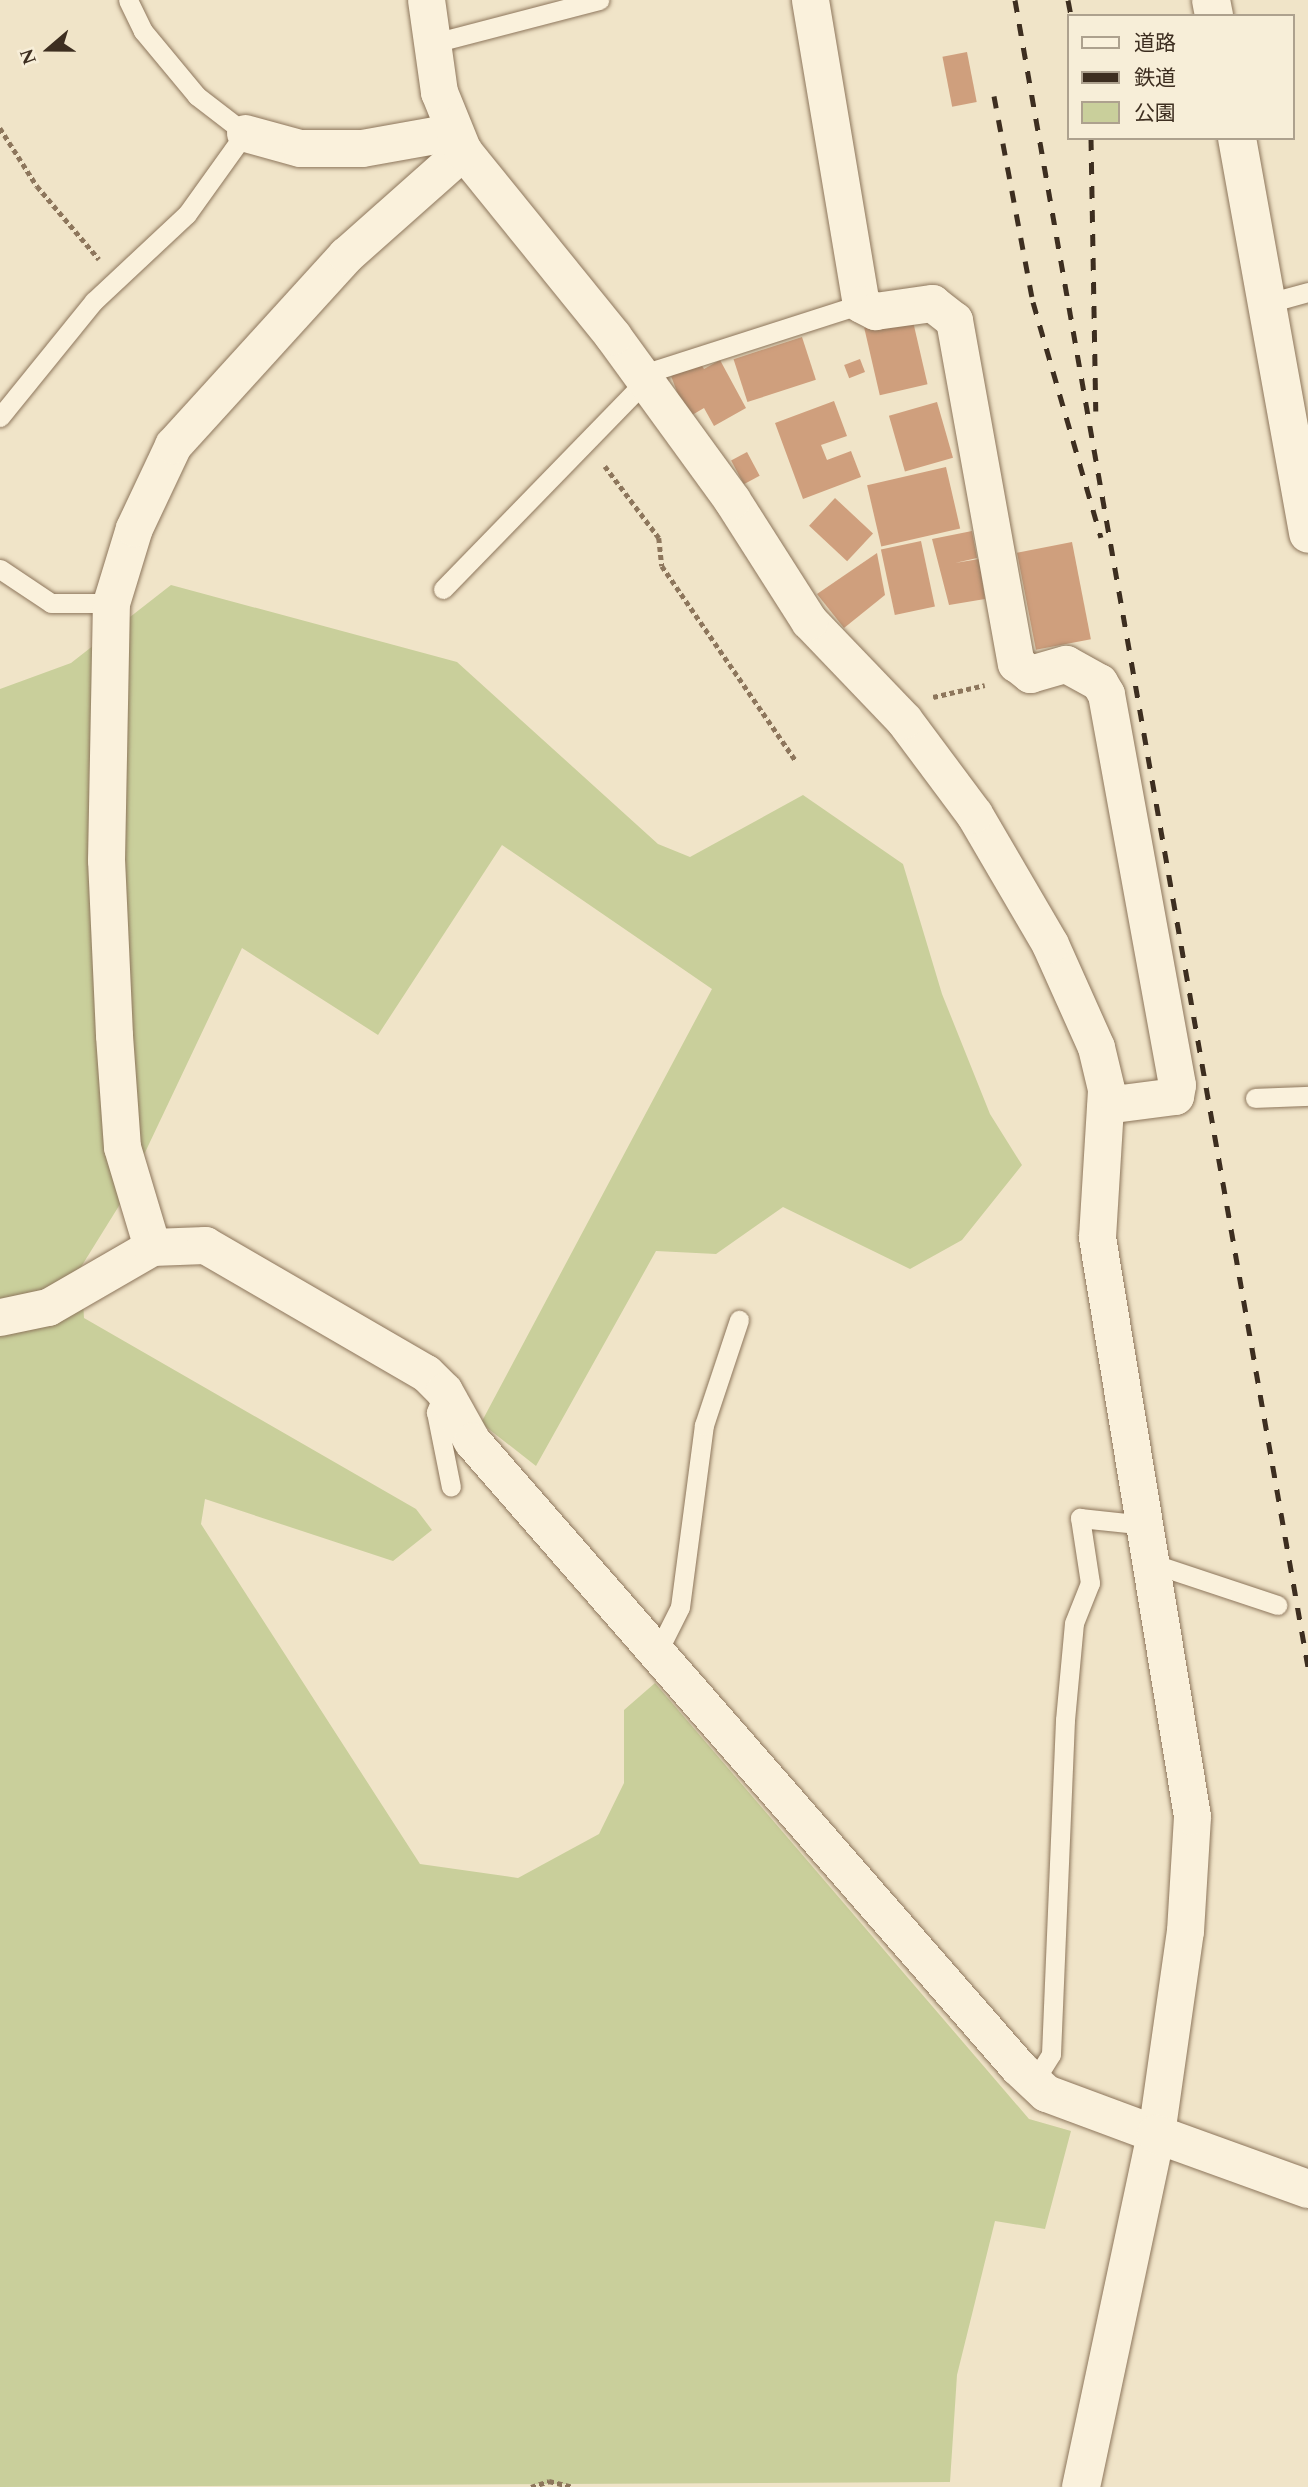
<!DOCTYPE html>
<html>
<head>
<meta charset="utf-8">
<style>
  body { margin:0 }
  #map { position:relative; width:1308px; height:2487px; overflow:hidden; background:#f0e4c8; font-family:Spectral,"Noto Sans JP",serif }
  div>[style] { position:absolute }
  .green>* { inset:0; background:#c9cf9b }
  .building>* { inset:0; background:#cf9f7d; transform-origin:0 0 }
  .path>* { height:4.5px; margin-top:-2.25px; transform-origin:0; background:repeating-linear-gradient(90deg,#8d765c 0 5px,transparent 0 8.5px) }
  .roads { filter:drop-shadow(0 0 2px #8d765c) drop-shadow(0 0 2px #8d765c) }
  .lane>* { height:19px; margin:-9.5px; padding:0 9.5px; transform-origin:9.5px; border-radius:9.5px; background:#faf1dc }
  .street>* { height:37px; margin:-18.5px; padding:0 18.5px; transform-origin:18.5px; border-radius:18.5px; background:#faf1dc }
  .secondary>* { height:38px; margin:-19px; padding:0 19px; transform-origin:19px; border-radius:19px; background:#faf1dc }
  .rail>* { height:5px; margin-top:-2.5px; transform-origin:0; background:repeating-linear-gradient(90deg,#3d2e20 0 12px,transparent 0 24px) }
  span { translate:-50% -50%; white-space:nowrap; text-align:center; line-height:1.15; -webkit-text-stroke:5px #f7eed8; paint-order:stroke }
  .legend { position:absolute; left:1067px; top:14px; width:228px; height:126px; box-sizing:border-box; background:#f7eed8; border:2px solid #ada18e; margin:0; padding:9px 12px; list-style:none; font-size:21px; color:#3d2e20 }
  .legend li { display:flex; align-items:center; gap:14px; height:35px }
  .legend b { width:35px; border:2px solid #ada18e }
  .north { position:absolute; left:14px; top:14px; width:70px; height:70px; -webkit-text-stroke:5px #f7eed8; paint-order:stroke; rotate:250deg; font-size:19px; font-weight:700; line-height:28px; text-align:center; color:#3d2e20 }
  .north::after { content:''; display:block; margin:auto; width:24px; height:32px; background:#3d2e20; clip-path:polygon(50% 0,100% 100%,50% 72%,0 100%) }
</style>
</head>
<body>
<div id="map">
  <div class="green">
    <div style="clip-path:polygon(171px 585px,457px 662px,658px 844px,690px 857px,803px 795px,903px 864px,942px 994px,990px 1114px,1022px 1165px,962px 1240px,910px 1269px,783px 1207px,716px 1254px,656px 1251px,536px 1466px,481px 1423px,712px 989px,502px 845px,378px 1035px,242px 948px,122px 1201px,81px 1267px,84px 1318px,416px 1509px,432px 1530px,393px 1561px,205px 1499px,201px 1524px,420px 1864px,518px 1878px,599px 1834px,624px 1783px,624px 1710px,655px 1683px,1029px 2119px,1071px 2131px,1045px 2229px,995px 2221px,957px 2375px,950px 2482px,0 2487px,0 689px,71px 663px)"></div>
  </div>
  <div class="building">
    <div style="left:967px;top:52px;width:51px;height:25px;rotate:79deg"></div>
    <div style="left:912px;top:317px;width:69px;height:49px;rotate:77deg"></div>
    <div style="left:802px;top:337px;width:45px;height:72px;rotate:72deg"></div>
    <div style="left:860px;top:359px;width:14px;height:17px;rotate:69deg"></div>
    <div style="clip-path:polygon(720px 360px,746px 408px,714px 426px,704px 408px,687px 418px,671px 376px,699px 361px,704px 369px)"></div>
    <div style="clip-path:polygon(834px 401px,847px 436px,821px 445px,827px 460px,851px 451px,861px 477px,803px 499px,775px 423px)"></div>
    <div style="left:937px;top:402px;width:58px;height:50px;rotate:74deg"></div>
    <div style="left:747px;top:452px;width:27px;height:18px;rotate:62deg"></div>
    <div style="left:946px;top:467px;width:63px;height:81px;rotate:77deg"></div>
    <div style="left:835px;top:498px;width:52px;height:38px;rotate:43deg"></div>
    <div style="clip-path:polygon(972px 531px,977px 558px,955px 563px,979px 559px,985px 599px,949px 605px,932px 539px)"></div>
    <div style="left:921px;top:541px;width:67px;height:41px;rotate:78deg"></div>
    <div style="left:1072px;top:542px;width:99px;height:56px;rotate:79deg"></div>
    <div style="clip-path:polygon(877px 553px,885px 595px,844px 628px,817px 594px)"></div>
  </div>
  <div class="path">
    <div style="left:0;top:128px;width:69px;rotate:57.5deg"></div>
    <div style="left:37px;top:186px;width:96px;rotate:49.7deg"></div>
    <div style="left:605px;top:466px;width:90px;rotate:53.1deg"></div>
    <div style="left:659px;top:538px;width:28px;rotate:84deg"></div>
    <div style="left:662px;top:566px;width:237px;rotate:55.5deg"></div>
    <div style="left:933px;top:697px;width:53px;rotate:-13deg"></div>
    <div style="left:531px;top:2487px;width:19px;rotate:-18deg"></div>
    <div style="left:549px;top:2481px;width:25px;rotate:14deg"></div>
  </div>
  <div class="roads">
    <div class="lane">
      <div style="left:430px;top:44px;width:175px;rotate:-14.6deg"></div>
      <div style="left:1268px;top:303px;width:41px;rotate:-15.4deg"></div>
      <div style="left:0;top:417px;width:149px;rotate:-51deg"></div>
      <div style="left:94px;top:301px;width:127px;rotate:-43.1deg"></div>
      <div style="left:187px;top:214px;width:100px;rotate:-54.4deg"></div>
      <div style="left:245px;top:133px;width:61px;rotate:-142.4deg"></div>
      <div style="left:197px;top:96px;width:85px;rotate:-129.7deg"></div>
      <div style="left:143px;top:31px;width:34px;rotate:-116deg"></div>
      <div style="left:0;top:569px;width:61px;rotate:33.7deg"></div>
      <div style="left:51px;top:603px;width:60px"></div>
      <div style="left:443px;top:589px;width:305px;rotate:-45.8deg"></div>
      <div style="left:656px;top:370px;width:215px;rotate:-17.8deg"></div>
      <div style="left:1255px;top:1098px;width:53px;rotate:-2.2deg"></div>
      <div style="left:444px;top:1392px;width:22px;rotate:112deg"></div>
      <div style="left:436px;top:1412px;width:76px;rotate:78.7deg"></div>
      <div style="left:1154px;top:1564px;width:130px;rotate:18.4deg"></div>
      <div style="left:658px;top:1651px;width:49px;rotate:-63.4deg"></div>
      <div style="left:680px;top:1607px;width:184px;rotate:-82.5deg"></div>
      <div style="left:704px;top:1425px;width:111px;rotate:-71.6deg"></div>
      <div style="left:1033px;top:2083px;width:34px;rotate:-58deg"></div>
      <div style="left:1051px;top:2054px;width:334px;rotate:-87.6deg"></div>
      <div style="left:1065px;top:1720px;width:97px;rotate:-84.7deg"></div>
      <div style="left:1074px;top:1623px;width:43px;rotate:-68.2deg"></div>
      <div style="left:1090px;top:1583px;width:66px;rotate:-98.7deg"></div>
      <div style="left:1080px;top:1518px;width:65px;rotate:6.1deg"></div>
    </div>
    <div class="street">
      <div style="left:810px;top:0;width:308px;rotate:80.5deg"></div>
      <div style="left:861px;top:304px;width:16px;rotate:27deg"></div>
      <div style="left:875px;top:311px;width:58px;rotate:-8deg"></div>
      <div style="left:932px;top:303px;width:28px;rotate:38deg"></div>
      <div style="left:954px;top:320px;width:349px;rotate:79.8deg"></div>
      <div style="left:1016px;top:663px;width:18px;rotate:38deg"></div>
      <div style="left:1030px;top:674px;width:37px;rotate:-16deg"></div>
      <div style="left:1066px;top:664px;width:38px;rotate:29deg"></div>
      <div style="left:1099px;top:682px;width:14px;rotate:60deg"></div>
      <div style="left:1106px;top:694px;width:397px;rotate:79.7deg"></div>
      <div style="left:1177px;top:1085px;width:11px;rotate:100deg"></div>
      <div style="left:1175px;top:1096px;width:70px;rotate:172.6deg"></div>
      <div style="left:245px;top:133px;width:57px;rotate:15.3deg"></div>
      <div style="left:300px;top:148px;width:62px"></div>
      <div style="left:362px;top:148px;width:91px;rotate:-10.1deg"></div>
      <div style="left:152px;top:1247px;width:104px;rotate:-106.7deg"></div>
      <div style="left:122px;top:1147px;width:112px;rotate:-94.1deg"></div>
      <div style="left:114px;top:1035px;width:175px;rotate:-92.6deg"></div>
      <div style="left:106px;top:860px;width:257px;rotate:-88.9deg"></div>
      <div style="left:111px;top:603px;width:78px;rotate:-73deg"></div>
      <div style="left:134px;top:528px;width:92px;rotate:-64.8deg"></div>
      <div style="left:173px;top:445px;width:257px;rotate:-47.7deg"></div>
      <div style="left:346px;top:255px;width:157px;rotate:-41.6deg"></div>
      <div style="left:0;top:1317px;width:49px;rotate:-11.8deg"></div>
      <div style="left:48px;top:1307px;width:120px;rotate:-30deg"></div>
      <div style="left:152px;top:1247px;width:53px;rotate:-2.2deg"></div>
      <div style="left:205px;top:1245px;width:255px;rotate:30.1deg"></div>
      <div style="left:426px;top:1373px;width:25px;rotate:45deg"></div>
      <div style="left:444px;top:1391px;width:57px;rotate:60.8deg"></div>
      <div style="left:472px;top:1441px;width:831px;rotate:48.9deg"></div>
      <div style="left:1018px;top:2067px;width:38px;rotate:43deg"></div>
      <div style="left:1046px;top:2093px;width:117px;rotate:20.4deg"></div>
      <div style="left:1156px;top:2134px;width:205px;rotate:-81.9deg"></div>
      <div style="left:1185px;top:1931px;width:115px;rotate:-86.5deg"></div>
      <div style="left:1192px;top:1816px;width:587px;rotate:-99.32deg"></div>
      <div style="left:1097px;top:1237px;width:148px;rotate:-86.5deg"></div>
      <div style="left:1106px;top:1089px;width:43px;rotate:-103.4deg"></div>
      <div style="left:1096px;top:1047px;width:113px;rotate:-114.1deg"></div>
      <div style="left:1050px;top:944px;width:151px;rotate:-120.3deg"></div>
      <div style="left:974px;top:814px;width:117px;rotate:-126.7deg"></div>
      <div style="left:904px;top:720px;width:137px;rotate:-133.8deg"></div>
      <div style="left:809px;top:621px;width:143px;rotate:-122.5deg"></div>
      <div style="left:732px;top:500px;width:203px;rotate:-126deg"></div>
      <div style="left:613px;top:336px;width:238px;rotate:-129deg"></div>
      <div style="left:463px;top:151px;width:64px;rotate:-112.1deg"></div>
      <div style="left:439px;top:92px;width:93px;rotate:-98deg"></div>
    </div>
    <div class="secondary">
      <div style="left:1211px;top:0;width:16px;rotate:79deg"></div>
      <div style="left:1237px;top:138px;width:402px;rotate:79.8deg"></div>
      <div style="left:1081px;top:2487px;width:361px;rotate:-78deg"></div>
      <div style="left:1156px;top:2134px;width:162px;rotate:19.9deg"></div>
    </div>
  </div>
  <div class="rail">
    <div style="left:1015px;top:0;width:1692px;rotate:80.03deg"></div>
    <div style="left:1068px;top:0;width:16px;rotate:79deg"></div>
    <div style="left:994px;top:96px;width:210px;rotate:79.3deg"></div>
    <div style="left:1033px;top:302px;width:245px;rotate:73.9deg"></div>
    <div style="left:1091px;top:138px;width:273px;rotate:89deg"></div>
  </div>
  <ul class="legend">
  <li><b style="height:9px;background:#faf1dc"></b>道路</li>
  <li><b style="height:9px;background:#3d2e20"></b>鉄道</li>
  <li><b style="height:19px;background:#c9cf9b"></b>公園</li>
  </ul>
  <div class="north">N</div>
</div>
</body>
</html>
